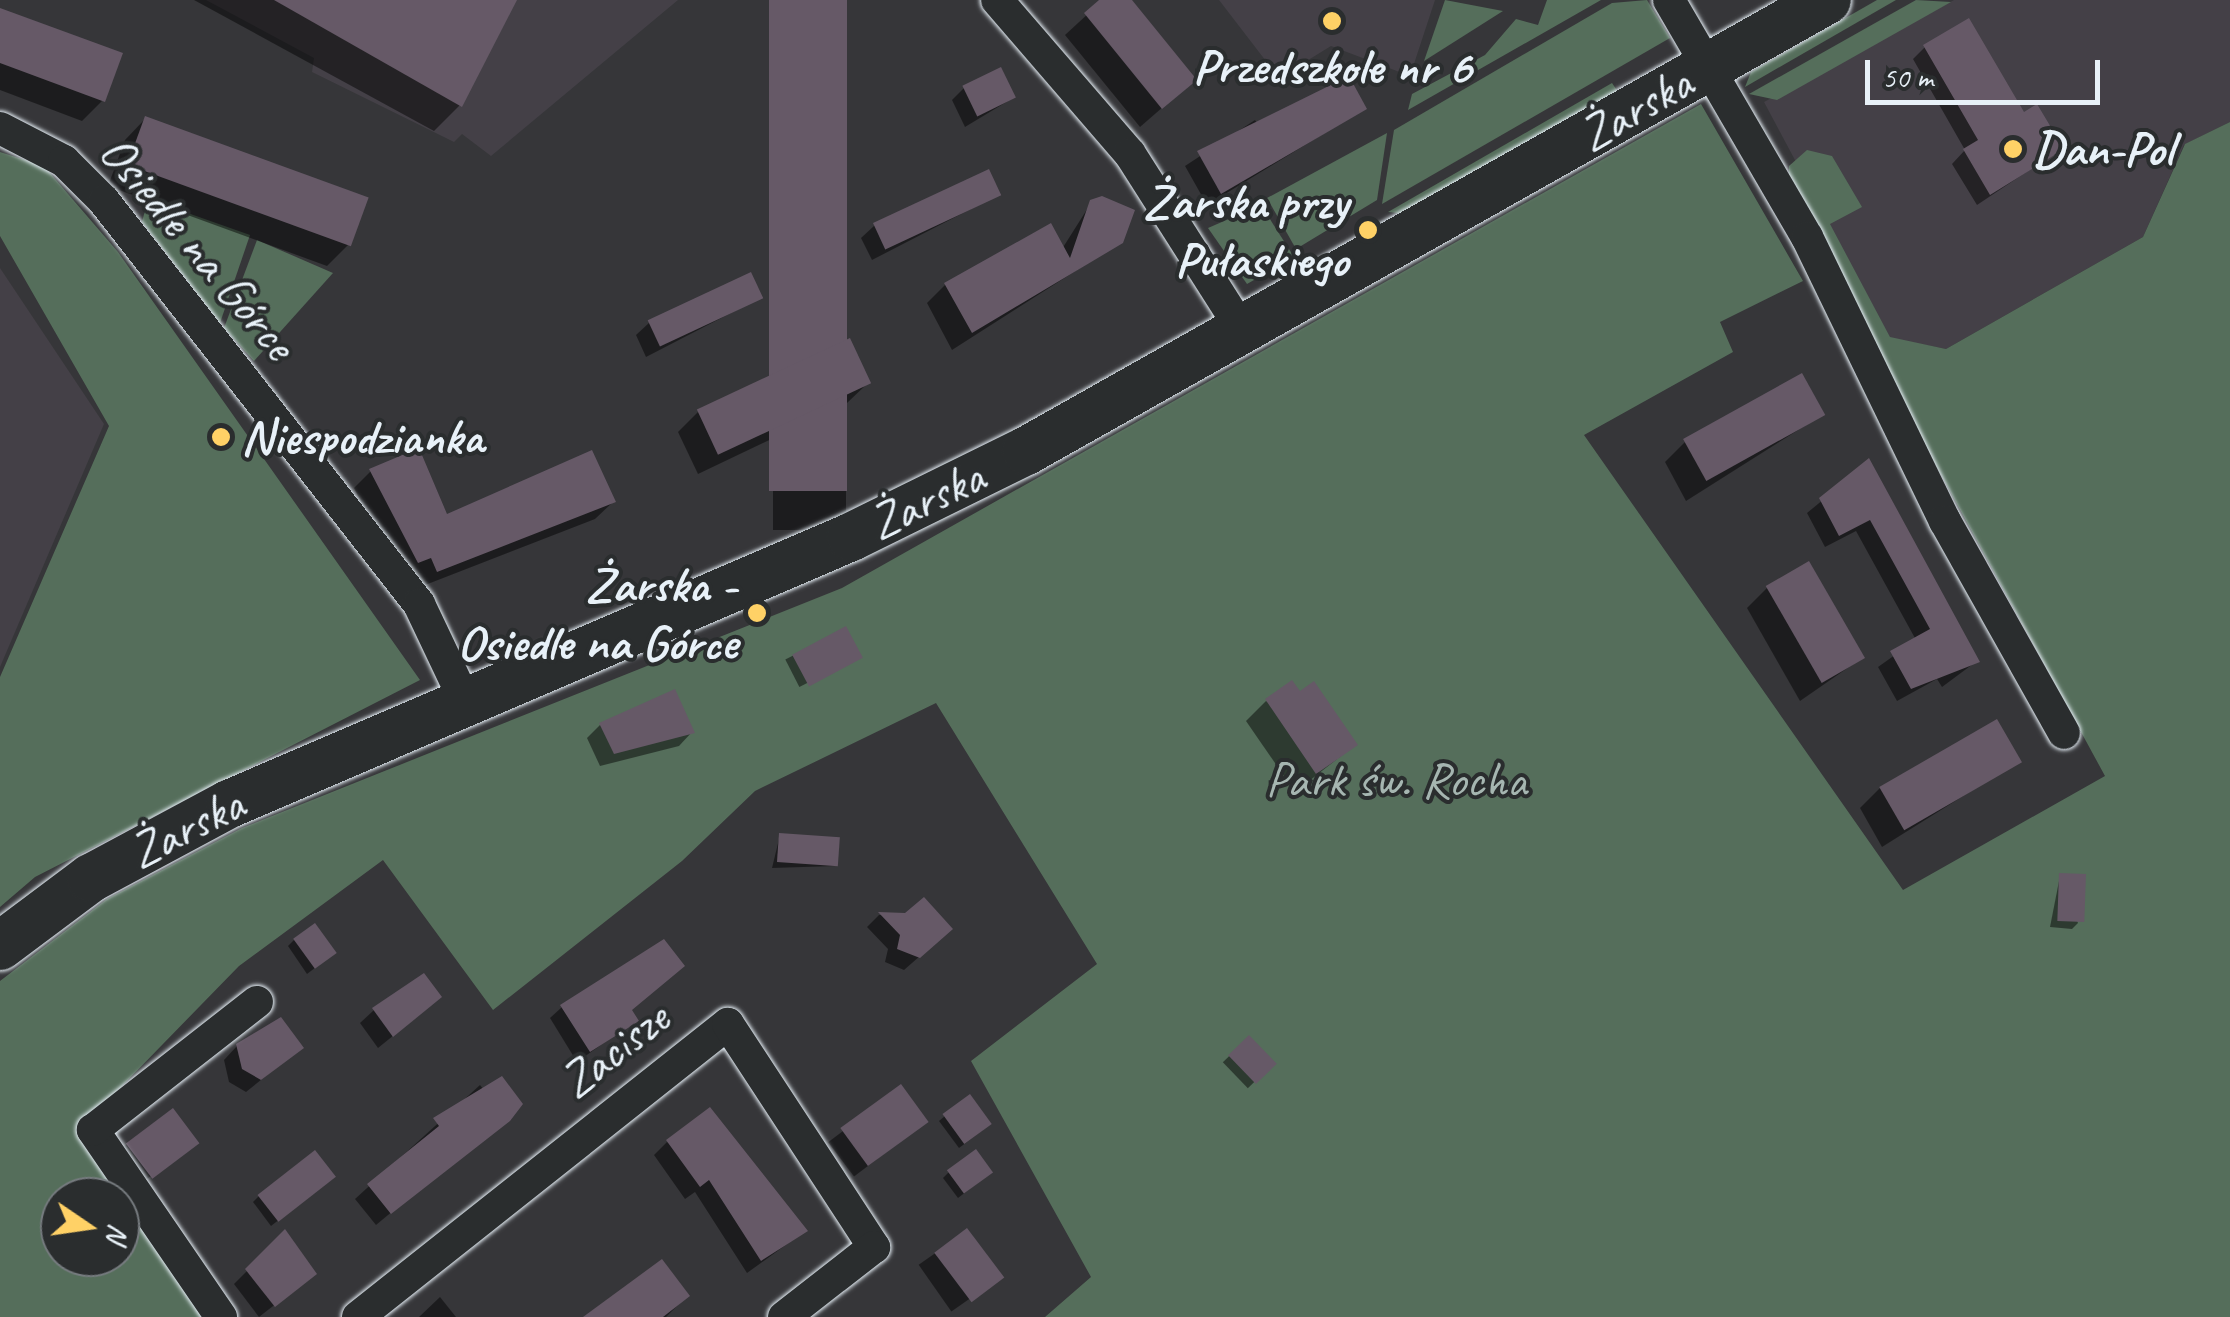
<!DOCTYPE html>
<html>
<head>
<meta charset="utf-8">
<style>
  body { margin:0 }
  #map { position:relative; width:2230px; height:1317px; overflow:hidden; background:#363639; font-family:Caveat,sans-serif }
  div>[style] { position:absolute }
  .built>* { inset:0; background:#444047 }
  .green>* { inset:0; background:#556e5b }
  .shadow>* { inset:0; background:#0007; transform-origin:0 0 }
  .building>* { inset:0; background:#665967; transform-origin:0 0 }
  .roads { filter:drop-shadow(0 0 2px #e8f1f8) drop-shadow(0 0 2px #e8f1f8) }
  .street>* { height:32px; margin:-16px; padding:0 16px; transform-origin:16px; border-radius:16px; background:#2a2d2e }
  .secondary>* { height:48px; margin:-24px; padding:0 24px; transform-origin:24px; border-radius:24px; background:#2a2d2e }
  .dots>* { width:28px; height:28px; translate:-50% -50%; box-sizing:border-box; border:5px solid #2a2d2e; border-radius:50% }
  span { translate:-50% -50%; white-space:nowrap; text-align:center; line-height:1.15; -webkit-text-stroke:8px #2a2d2e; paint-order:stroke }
  .poi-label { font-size:50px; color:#e8f1f8; font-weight:700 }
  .left { translate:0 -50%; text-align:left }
  .right { translate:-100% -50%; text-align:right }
  .street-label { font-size:50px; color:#e8f1f8 }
  .park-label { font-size:50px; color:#a6b6b1 }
  .north { position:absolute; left:40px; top:1177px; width:100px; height:100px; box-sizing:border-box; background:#2a2d2e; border:2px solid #767b7f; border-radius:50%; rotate:103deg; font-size:28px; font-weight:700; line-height:40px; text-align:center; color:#e8f1f8 }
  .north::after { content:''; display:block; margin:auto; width:35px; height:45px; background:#ffd166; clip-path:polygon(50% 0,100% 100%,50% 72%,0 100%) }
  .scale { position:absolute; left:1865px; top:60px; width:235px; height:45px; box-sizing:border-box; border:5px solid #e8f1f8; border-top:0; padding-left:12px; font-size:30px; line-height:35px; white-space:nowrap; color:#e8f1f8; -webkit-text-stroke:8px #2a2d2e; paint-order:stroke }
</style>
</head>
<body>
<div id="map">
  <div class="built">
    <div style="clip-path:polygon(206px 0,678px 0,491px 156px,462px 134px,454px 142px,312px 72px,314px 58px)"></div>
    <div style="clip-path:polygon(1219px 0,1435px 0,1410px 76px,1331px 46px,1279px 78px)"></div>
    <div style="clip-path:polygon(1954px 0,2230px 0,2230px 122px,2184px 145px,2143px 237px,1946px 349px,1890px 338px,1764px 102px)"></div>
    <div style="clip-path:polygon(0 268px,104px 424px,0 667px)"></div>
  </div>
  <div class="green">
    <div style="clip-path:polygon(1445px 0,1503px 11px,1424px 61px)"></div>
    <div style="clip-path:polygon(1547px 0,1601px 0,1408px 110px,1412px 94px,1485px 55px,1516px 19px,1538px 25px)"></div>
    <div style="clip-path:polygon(1647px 0,1670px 38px,1382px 204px,1394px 130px,1612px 3px)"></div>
    <div style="clip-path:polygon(1877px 0,1896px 0,1745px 87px,1751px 72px)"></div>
    <div style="clip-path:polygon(1916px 0,1951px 2px,1777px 100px,1749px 94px)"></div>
    <div style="clip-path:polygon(1612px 83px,1620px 95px,1408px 214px,1388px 212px)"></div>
    <div style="clip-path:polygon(evenodd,1701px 104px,1803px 281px,1720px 322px,1733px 352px,1584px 435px,1903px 890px,2105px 776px,1915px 427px,1789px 183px,1789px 166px,1807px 150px,1832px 156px,1862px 207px,1830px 224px,1890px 337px,1946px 349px,2143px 237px,2185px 144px,2230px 122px,2230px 1317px,1045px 1317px,1091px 1277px,971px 1061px,1097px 964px,936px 703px,755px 791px,682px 861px,493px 1010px,383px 860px,239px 966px,85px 1124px,220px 1317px,0 1317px,0 981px,107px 899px,242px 828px,842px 588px,1701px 104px,60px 1197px,120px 1197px,120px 1257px,60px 1257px,60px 1197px)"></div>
    <div style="clip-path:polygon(1387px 133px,1377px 200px,1296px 249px,1267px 198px)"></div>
    <div style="clip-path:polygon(0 152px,44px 166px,118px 252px,420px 680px,35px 877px,0 907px,0 677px,109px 426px,0 236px)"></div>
    <div style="clip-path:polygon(148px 199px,250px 235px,220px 323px,142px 222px)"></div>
    <div style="clip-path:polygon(1261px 205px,1294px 257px,1247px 284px,1208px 228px)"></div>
    <div style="clip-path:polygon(257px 240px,333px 273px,254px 361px,224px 328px)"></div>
  </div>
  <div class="shadow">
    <div style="clip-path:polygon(194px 0,514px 0,460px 105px,434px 131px)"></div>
    <div style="left:773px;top:0;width:73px;height:530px"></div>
    <div style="clip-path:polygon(1103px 0,1129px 0,1194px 80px,1140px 127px,1065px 35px)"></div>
    <div style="clip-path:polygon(0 11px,103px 100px,82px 121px,0 90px)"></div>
    <div style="clip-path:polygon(1925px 47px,2023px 115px,2061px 149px,1977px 205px,1952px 164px,1965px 150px,1913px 59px)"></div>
    <div style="clip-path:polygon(964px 88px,1013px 98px,965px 127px,952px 100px)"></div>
    <div style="clip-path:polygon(1364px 109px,1207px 205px,1185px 166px,1255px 120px,1260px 128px)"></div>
    <div style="clip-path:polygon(145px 119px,348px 245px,327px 266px,108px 186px,125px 140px)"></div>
    <div style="clip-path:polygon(998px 195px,872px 260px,861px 238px,875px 225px)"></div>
    <div style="clip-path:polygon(1091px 203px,1121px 242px,952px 350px,927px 303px,945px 285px,1062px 249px)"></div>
    <div style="clip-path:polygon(760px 298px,646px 357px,636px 335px,650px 322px)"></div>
    <div style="clip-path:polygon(868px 383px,847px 403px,698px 474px,678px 432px,698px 412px)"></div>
    <div style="clip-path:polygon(1822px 415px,1686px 501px,1665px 462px,1685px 442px)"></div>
    <div style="clip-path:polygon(1869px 462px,1977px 661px,1942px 687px,1937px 679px,1897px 701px,1878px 667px,1916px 640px,1856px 531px,1825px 547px,1807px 513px)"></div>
    <div style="clip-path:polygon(371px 471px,445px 518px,613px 502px,595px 519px,420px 587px,400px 579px,354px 488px)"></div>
    <div style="clip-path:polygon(1767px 588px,1862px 658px,1800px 701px,1747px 608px)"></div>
    <div style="left:845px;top:629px;width:31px;height:67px;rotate:63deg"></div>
    <div style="clip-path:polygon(1266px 701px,1355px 745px,1295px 792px,1246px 721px)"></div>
    <div style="clip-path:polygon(600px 725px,692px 732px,679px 746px,600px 766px,587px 738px)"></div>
    <div style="clip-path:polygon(2019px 761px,1882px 847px,1860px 808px,1880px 788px)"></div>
    <div style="clip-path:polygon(780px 835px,835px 866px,772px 868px)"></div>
    <div style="clip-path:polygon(2060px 876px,2078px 923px,2072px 929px,2050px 927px)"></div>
    <div style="clip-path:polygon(879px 915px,906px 915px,936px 942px,904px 970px,885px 962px,888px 949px,867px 927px)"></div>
    <div style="clip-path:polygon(294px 940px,328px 958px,307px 974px,288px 946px)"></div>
    <div style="clip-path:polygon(562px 1007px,630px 1011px,636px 1020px,577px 1062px,550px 1018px)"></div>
    <div style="clip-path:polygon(374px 1010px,425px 1010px,378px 1048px,360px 1023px)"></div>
    <div style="left:1248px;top:1038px;width:36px;height:35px;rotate:46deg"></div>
    <div style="clip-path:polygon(237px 1046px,301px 1048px,246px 1092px,229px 1082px,224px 1060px)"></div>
    <div style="clip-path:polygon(480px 1085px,506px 1117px,376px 1225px,355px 1199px)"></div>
    <div style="left:900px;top:1088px;width:43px;height:90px;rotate:53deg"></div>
    <div style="clip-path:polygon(945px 1116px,983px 1130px,959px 1148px,939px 1121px)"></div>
    <div style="clip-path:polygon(667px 1142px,805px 1231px,747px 1273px,695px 1192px,685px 1199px,654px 1155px)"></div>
    <div style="clip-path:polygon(127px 1144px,189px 1149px,144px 1181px,121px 1149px)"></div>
    <div style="clip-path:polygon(949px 1172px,984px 1178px,958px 1198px,943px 1178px)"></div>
    <div style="clip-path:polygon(326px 1183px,271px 1226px,253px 1202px,259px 1196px)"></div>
    <div style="left:967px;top:1231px;width:57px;height:59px;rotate:55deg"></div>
    <div style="clip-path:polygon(285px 1233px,314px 1274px,259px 1317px,234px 1284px)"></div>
    <div style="clip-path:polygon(661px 1262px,687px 1296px,666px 1317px,588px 1317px)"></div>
    <div style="clip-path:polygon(440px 1297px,456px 1317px,419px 1317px)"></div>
  </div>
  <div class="building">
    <div style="clip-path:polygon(274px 0,517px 0,462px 107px)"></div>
    <div style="left:769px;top:0;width:78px;height:491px"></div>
    <div style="clip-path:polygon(1099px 0,1132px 0,1197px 80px,1162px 109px,1084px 13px)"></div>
    <div style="clip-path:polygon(0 8px,123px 53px,105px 102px,0 63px)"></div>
    <div style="clip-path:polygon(1969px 18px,2024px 112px,2037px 104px,2064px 149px,1990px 195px,1963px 149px,1978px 140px,1923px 45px)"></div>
    <div style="left:1001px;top:67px;width:34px;height:43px;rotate:64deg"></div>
    <div style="clip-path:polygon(1349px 76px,1367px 109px,1221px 194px,1197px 151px)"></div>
    <div style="left:145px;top:116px;width:238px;height:52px;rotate:20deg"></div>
    <div style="left:989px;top:169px;width:29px;height:128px;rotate:65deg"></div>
    <div style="clip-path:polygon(1102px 196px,1135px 210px,1123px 243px,972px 333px,944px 283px,1051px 223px,1070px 258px,1090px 200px)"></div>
    <div style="left:751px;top:272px;width:29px;height:114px;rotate:65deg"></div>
    <div style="left:850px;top:338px;width:50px;height:169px;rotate:65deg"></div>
    <div style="left:1802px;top:373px;width:48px;height:136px;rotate:61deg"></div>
    <div style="clip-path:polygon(419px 448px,447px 514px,592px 450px,616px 502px,437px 572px,431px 558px,418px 563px,369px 469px)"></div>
    <div style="clip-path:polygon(1869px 458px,1980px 662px,1911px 689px,1890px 651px,1930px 629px,1870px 520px,1839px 536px,1819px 498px)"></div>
    <div style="left:1809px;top:561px;width:112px;height:50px;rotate:60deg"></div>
    <div style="left:846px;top:626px;width:36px;height:61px;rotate:62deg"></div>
    <div style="clip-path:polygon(1292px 680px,1300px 691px,1314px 681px,1358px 745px,1316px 774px,1265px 699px)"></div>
    <div style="clip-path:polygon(675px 689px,695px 733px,614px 754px,599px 723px)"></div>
    <div style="left:1997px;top:719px;width:50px;height:136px;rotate:60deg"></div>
    <div style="left:779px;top:833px;width:61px;height:29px;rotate:4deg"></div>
    <div style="left:2059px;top:873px;width:27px;height:48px;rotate:2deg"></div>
    <div style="clip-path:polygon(924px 897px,953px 929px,920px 958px,897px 949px,900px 935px,878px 912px,905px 913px)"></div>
    <div style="left:315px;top:923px;width:37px;height:27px;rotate:54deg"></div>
    <div style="clip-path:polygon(664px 939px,685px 966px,632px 1010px,639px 1021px,590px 1052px,560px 1005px)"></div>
    <div style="clip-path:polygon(424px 973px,442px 997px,393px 1037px,372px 1008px)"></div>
    <div style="clip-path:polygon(281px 1017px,304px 1048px,261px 1080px,242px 1069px,236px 1044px)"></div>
    <div style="left:1249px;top:1035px;width:40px;height:29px;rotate:46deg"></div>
    <div style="clip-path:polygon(502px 1076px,523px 1104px,510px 1121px,391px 1214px,367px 1184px,439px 1126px,433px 1118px)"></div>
    <div style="left:901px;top:1084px;width:47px;height:75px;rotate:54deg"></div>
    <div style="left:970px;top:1094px;width:37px;height:34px;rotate:54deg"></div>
    <div style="clip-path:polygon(710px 1107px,808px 1231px,761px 1261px,709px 1180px,700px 1187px,666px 1140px)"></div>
    <div style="left:173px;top:1108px;width:44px;height:59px;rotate:53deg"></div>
    <div style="left:976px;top:1149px;width:29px;height:36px;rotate:54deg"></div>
    <div style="left:315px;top:1150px;width:34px;height:73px;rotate:52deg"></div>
    <div style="left:967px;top:1228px;width:62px;height:41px;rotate:53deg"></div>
    <div style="clip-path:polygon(285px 1229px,317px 1274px,275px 1307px,245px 1269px)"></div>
    <div style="clip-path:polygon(662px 1259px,690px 1296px,663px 1317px,583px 1317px)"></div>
  </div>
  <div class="roads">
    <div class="street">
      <div style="left:997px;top:0;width:203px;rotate:49.2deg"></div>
      <div style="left:1130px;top:154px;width:206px;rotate:57.5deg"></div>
      <div style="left:1669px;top:0;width:274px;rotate:59.8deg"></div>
      <div style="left:1807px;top:237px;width:316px;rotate:64.1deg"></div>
      <div style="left:1945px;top:521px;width:243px;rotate:60.7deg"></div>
      <div style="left:0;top:128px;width:72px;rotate:27.3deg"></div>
      <div style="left:64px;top:161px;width:57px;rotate:45deg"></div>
      <div style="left:104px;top:201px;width:512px;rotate:51.99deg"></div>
      <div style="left:419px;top:604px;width:107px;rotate:64.6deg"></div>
      <div style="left:221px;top:1317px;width:227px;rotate:-124.4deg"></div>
      <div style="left:93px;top:1130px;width:208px;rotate:-38deg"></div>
      <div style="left:358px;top:1317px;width:472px;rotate:-38.4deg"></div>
      <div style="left:728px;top:1024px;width:267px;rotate:56.8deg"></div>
      <div style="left:874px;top:1247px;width:114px;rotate:142.1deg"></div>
    </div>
    <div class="secondary">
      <div style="left:0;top:946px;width:114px;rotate:-36.8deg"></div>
      <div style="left:91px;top:878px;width:157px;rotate:-28.2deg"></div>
      <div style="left:229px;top:804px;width:677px;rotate:-23.23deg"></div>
      <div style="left:851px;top:537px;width:195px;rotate:-26.2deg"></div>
      <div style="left:1026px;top:451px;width:919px;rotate:-29.38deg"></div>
    </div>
  </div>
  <div class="dots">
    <div style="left:1332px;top:21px;background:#ffd166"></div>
    <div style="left:2013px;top:149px;background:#ffd166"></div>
    <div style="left:1368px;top:230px;background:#ffd166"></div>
    <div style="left:221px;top:437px;background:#ffd166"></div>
    <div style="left:757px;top:613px;background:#ffd166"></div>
  </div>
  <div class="poi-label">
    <span style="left:1332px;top:67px">Przedszkole nr 6</span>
    <span class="left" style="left:2033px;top:149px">Dan-Pol</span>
    <span class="right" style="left:1348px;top:230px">Żarska przy<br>Pułaskiego</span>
    <span class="left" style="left:241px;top:437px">Niespodzianka</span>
    <span class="right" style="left:737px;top:613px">Żarska -<br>Osiedle na Górce</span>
  </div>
  <div class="street-label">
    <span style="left:1635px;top:109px;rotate:-30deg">Żarska</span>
    <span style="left:198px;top:247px;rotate:50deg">Osiedle na Górce</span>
    <span style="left:926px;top:500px;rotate:-26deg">Żarska</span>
    <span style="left:186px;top:828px;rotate:-27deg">Żarska</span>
    <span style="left:614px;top:1050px;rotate:-38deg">Zacisze</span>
  </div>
  <div class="park-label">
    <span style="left:1396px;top:780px">Park św. Rocha</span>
  </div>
  <div class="north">N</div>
  <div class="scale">50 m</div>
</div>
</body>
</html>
